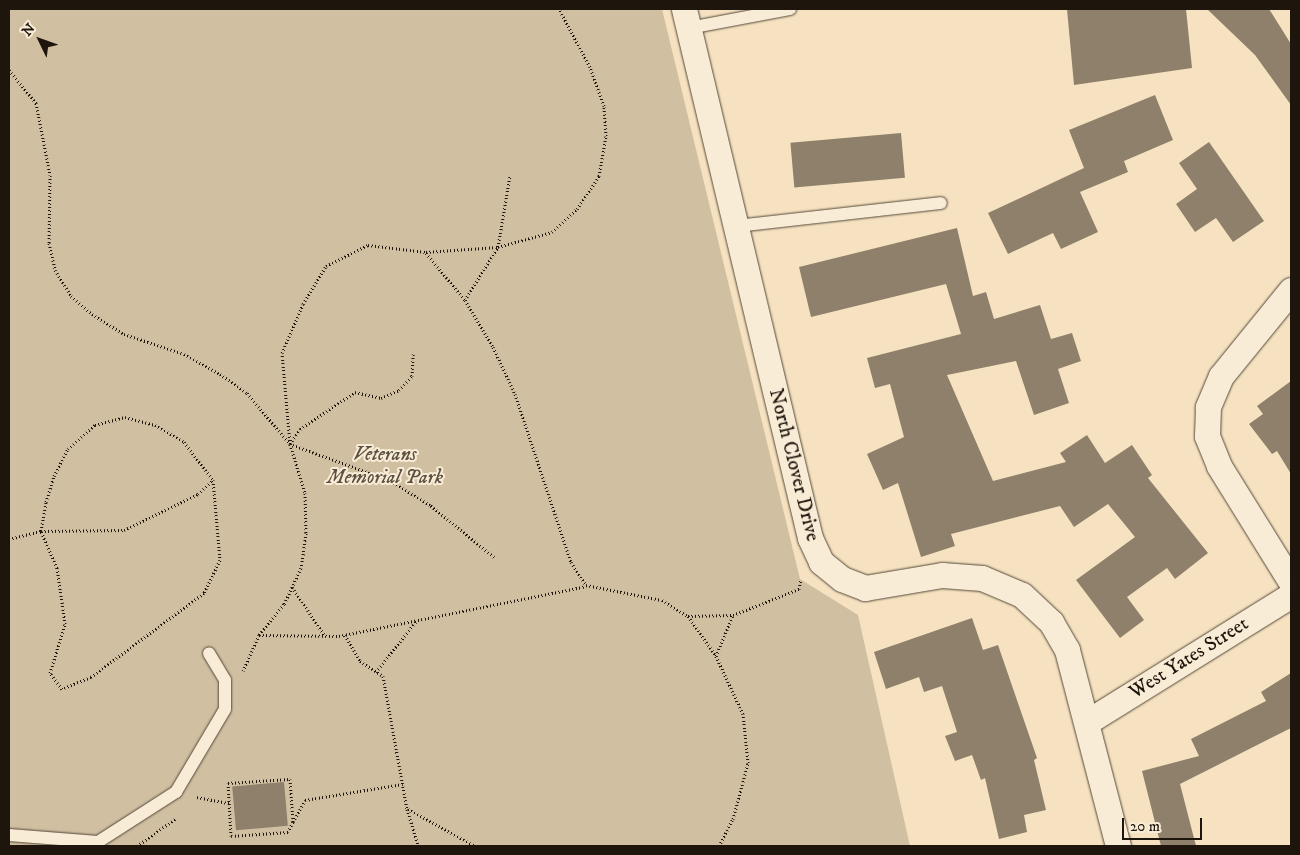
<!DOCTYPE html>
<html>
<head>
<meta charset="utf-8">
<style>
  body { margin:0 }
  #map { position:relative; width:1300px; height:855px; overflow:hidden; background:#f6e2c0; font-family:"IM FELL DW Pica",serif }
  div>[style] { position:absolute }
  .green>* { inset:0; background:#d1bfa2 }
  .building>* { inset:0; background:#8e806a; transform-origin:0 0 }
  .path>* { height:3px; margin-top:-1.5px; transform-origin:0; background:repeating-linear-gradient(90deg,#1e160d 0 1px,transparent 0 3.5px) }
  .roads { filter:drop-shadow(0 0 1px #54493a) drop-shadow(0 0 1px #54493a) }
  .service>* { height:12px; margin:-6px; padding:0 6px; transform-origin:6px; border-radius:6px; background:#f9ecd6 }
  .minor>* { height:25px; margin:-12.5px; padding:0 12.5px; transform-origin:12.5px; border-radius:12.5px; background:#f9ecd6 }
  span { translate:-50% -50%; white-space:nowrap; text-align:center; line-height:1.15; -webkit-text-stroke:4px #f9ecd6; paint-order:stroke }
  .park-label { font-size:20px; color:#5d5141; font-style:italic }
  .street-label { font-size:20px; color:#1e160d }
  .frame { position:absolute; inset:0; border:10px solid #1e160d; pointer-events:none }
  .north { position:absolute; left:15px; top:15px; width:50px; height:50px; -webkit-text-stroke:4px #f9ecd6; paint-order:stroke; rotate:312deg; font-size:14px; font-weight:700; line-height:20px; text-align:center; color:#1e160d }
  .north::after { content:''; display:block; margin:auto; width:18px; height:22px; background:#1e160d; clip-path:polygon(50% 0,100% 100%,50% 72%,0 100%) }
  .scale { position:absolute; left:1122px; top:818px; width:80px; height:22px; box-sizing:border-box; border:2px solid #1e160d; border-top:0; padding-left:6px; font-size:15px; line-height:18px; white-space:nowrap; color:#1e160d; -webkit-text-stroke:4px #f9ecd6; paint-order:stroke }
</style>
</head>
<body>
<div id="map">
  <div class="green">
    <div style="clip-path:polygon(9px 9px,662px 9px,800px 579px,858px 615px,910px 846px,9px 846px)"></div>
  </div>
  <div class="building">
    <div style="clip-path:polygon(1067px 9px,1186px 9px,1192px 68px,1074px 85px)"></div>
    <div style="clip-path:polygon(1207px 9px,1269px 9px,1291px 44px,1291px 105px,1255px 55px)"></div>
    <div style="clip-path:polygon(1155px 95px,1173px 140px,1124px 161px,1128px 172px,1080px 192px,1098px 232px,1061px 249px,1053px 233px,1008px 254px,988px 213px,1084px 168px,1069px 130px)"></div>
    <div style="left:901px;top:133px;width:45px;height:111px;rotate:85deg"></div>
    <div style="clip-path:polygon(1209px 142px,1264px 221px,1233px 242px,1216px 218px,1195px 232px,1176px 204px,1197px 189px,1179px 163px)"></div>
    <div style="clip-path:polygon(957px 228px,973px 296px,986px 292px,994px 319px,1040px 305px,1051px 339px,1072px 333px,1081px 361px,1058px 369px,1069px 403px,1034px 415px,1016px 361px,947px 375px,993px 481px,1066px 462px,1060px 453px,1087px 435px,1105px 463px,1132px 445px,1152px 475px,1148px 478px,1208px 553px,1175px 579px,1167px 568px,1127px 597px,1144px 620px,1120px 638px,1076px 580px,1135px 537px,1108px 504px,1074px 527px,1060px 506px,951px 534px,955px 546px,921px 557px,898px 483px,883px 490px,867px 454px,904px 437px,890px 384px,875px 388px,867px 358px,961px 334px,946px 284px,811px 317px,799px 267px)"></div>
    <div style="clip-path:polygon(1291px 381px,1291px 474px,1277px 451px,1272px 454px,1249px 424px,1263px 414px,1257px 406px)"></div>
    <div style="clip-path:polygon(972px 618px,983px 650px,998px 645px,1037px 758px,1034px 760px,1046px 810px,1024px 815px,1027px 832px,999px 839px,985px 778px,981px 780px,972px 755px,955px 761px,945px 736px,957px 732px,942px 686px,924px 692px,919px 677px,886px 689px,874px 652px)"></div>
    <div style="clip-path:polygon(1291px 673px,1291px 728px,1180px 784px,1196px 846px,1161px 846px,1142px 771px,1199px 756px,1191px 739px,1266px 701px,1261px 692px)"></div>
    <div style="left:284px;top:782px;width:44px;height:52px;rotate:85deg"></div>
  </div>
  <div class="path">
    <div style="left:9px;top:70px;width:43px;rotate:50.7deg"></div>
    <div style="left:36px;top:103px;width:73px;rotate:79deg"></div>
    <div style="left:50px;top:175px;width:68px;rotate:90.8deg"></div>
    <div style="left:49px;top:243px;width:28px;rotate:77deg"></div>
    <div style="left:55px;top:270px;width:31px;rotate:58deg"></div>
    <div style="left:71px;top:296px;width:28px;rotate:41deg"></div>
    <div style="left:92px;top:314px;width:38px;rotate:32deg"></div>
    <div style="left:124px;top:334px;width:63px;rotate:18.4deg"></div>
    <div style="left:184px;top:354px;width:41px;rotate:29.1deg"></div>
    <div style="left:220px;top:374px;width:33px;rotate:35deg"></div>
    <div style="left:247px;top:393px;width:67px;rotate:49.9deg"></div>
    <div style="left:290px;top:444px;width:51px;rotate:73deg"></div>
    <div style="left:305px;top:493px;width:40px;rotate:88.6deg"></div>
    <div style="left:306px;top:533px;width:35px;rotate:98deg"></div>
    <div style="left:301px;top:568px;width:40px;rotate:115deg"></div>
    <div style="left:284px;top:604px;width:40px;rotate:129deg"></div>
    <div style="left:259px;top:635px;width:39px;rotate:114deg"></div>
    <div style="left:426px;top:253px;width:61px;rotate:50.3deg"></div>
    <div style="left:465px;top:300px;width:55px;rotate:59.2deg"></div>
    <div style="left:493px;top:347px;width:52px;rotate:64.9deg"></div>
    <div style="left:515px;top:394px;width:177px;rotate:71.6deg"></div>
    <div style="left:571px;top:562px;width:27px;rotate:57deg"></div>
    <div style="left:586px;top:585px;width:77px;rotate:11.2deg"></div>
    <div style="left:662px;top:600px;width:31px;rotate:32deg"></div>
    <div style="left:688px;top:616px;width:45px;rotate:-1.3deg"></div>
    <div style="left:733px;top:615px;width:71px;rotate:-21.5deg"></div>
    <div style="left:799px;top:589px;width:10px;rotate:-79deg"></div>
    <div style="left:465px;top:300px;width:62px;rotate:-58.1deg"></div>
    <div style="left:498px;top:247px;width:73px;rotate:-80.5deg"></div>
    <div style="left:125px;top:417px;width:31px;rotate:15deg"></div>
    <div style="left:155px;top:425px;width:34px;rotate:30deg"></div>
    <div style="left:184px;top:442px;width:48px;rotate:52.7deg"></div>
    <div style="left:213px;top:480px;width:80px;rotate:85deg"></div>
    <div style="left:220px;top:560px;width:37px;rotate:116deg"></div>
    <div style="left:204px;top:593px;width:141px;rotate:143.4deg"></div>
    <div style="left:91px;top:677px;width:31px;rotate:158deg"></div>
    <div style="left:62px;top:689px;width:20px;rotate:-127deg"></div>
    <div style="left:50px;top:673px;width:51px;rotate:-73deg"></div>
    <div style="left:65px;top:624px;width:57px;rotate:-98.1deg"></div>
    <div style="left:57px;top:568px;width:40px;rotate:-113.4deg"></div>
    <div style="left:41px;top:531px;width:29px;rotate:-80deg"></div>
    <div style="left:46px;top:502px;width:27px;rotate:-73deg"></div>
    <div style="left:54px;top:476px;width:30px;rotate:-63deg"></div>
    <div style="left:68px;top:449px;width:36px;rotate:-42deg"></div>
    <div style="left:95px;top:425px;width:31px;rotate:-15deg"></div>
    <div style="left:290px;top:444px;width:18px;rotate:-56deg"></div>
    <div style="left:300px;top:429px;width:66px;rotate:-33.9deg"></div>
    <div style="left:355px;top:392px;width:27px;rotate:13deg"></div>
    <div style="left:381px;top:398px;width:20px;rotate:-24deg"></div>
    <div style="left:399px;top:390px;width:19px;rotate:-47deg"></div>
    <div style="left:412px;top:376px;width:22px;rotate:-87deg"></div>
    <div style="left:9px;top:539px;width:33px;rotate:-14deg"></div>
    <div style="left:41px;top:531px;width:83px;rotate:-0.7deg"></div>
    <div style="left:124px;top:530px;width:82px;rotate:-25.9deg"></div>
    <div style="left:198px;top:494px;width:21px;rotate:-43deg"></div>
    <div style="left:494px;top:557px;width:82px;rotate:-140.9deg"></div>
    <div style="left:430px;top:505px;width:48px;rotate:-148.6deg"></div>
    <div style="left:389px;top:480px;width:105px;rotate:-160deg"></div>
    <div style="left:290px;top:444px;width:91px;rotate:-95deg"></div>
    <div style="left:282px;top:353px;width:53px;rotate:-66.8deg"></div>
    <div style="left:303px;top:304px;width:44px;rotate:-58.8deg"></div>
    <div style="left:326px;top:266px;width:47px;rotate:-26.6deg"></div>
    <div style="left:368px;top:245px;width:58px;rotate:6.9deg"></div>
    <div style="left:426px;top:252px;width:72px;rotate:-4deg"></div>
    <div style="left:498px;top:247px;width:56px;rotate:-15.5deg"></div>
    <div style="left:552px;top:232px;width:34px;rotate:-43deg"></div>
    <div style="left:577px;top:209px;width:40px;rotate:-56deg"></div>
    <div style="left:599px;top:176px;width:41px;rotate:-80.1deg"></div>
    <div style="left:606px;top:136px;width:30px;rotate:-94deg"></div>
    <div style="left:604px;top:106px;width:41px;rotate:-109.7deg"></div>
    <div style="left:590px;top:67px;width:66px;rotate:-118.1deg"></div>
    <div style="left:292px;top:587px;width:59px;rotate:56deg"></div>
    <div style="left:688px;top:616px;width:49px;rotate:55deg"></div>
    <div style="left:259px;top:635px;width:80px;rotate:0.7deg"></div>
    <div style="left:339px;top:636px;width:252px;rotate:-11.4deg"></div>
    <div style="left:345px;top:635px;width:30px;rotate:60deg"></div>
    <div style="left:360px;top:661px;width:27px;rotate:33deg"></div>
    <div style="left:383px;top:676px;width:135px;rotate:79.8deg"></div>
    <div style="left:407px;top:809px;width:39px;rotate:73deg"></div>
    <div style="left:376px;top:672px;width:66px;rotate:-51.7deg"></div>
    <div style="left:290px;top:779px;width:43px;rotate:86deg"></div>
    <div style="left:293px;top:822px;width:11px;rotate:117deg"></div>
    <div style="left:288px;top:832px;width:57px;rotate:176deg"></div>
    <div style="left:231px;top:836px;width:53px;rotate:-93.2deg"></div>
    <div style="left:228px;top:783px;width:62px;rotate:-3.7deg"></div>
    <div style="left:197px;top:797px;width:33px;rotate:11deg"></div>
    <div style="left:408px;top:809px;width:77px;rotate:28.9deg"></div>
    <div style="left:293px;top:822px;width:25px;rotate:-61deg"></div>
    <div style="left:305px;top:800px;width:99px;rotate:-9.3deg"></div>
    <div style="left:137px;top:846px;width:47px;rotate:-35.4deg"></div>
    <div style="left:719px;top:846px;width:30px;rotate:-63deg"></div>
    <div style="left:733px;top:819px;width:58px;rotate:-75deg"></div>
    <div style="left:748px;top:763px;width:49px;rotate:-95.8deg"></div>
    <div style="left:743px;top:714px;width:64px;rotate:-115deg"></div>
    <div style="left:716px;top:656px;width:44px;rotate:-67.5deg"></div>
  </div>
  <div class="roads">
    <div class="service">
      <div style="left:689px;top:28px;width:103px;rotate:-10.7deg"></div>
      <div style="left:736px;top:226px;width:206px;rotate:-6.4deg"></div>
      <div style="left:9px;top:835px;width:89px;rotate:4.5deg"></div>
      <div style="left:98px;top:842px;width:93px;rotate:-32.7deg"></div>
      <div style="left:176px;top:792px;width:96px;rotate:-59.4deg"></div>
      <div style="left:225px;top:709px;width:29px;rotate:-90deg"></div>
      <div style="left:225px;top:680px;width:31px;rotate:-121deg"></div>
    </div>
    <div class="minor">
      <div style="left:684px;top:9px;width:544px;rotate:76.6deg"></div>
      <div style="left:810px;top:538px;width:26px;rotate:65deg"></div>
      <div style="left:821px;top:562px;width:27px;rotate:39deg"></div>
      <div style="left:842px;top:579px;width:25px;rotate:21deg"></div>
      <div style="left:865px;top:588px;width:78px;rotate:-9.6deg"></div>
      <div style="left:942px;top:575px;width:40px;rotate:4.3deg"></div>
      <div style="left:982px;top:578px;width:43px;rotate:23deg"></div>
      <div style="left:1022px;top:595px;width:40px;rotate:43deg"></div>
      <div style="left:1051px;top:622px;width:32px;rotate:60deg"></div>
      <div style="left:1067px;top:650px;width:203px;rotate:75.4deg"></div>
      <div style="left:1291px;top:290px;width:111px;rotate:129.1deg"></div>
      <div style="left:1221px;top:376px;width:34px;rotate:113deg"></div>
      <div style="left:1208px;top:407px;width:29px;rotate:92deg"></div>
      <div style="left:1207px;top:436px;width:32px;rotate:68deg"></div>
      <div style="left:1219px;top:466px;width:137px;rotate:58.2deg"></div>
      <div style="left:1087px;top:722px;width:240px;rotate:-31.9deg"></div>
    </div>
  </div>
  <div class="park-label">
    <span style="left:385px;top:466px">Veterans<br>Memorial Park</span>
  </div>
  <div class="street-label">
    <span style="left:794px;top:465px;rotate:76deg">North Clover Drive</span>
    <span style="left:1189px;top:658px;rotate:-32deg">West Yates Street</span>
  </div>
  <div class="frame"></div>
  <div class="north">N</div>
  <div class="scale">20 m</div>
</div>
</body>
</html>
